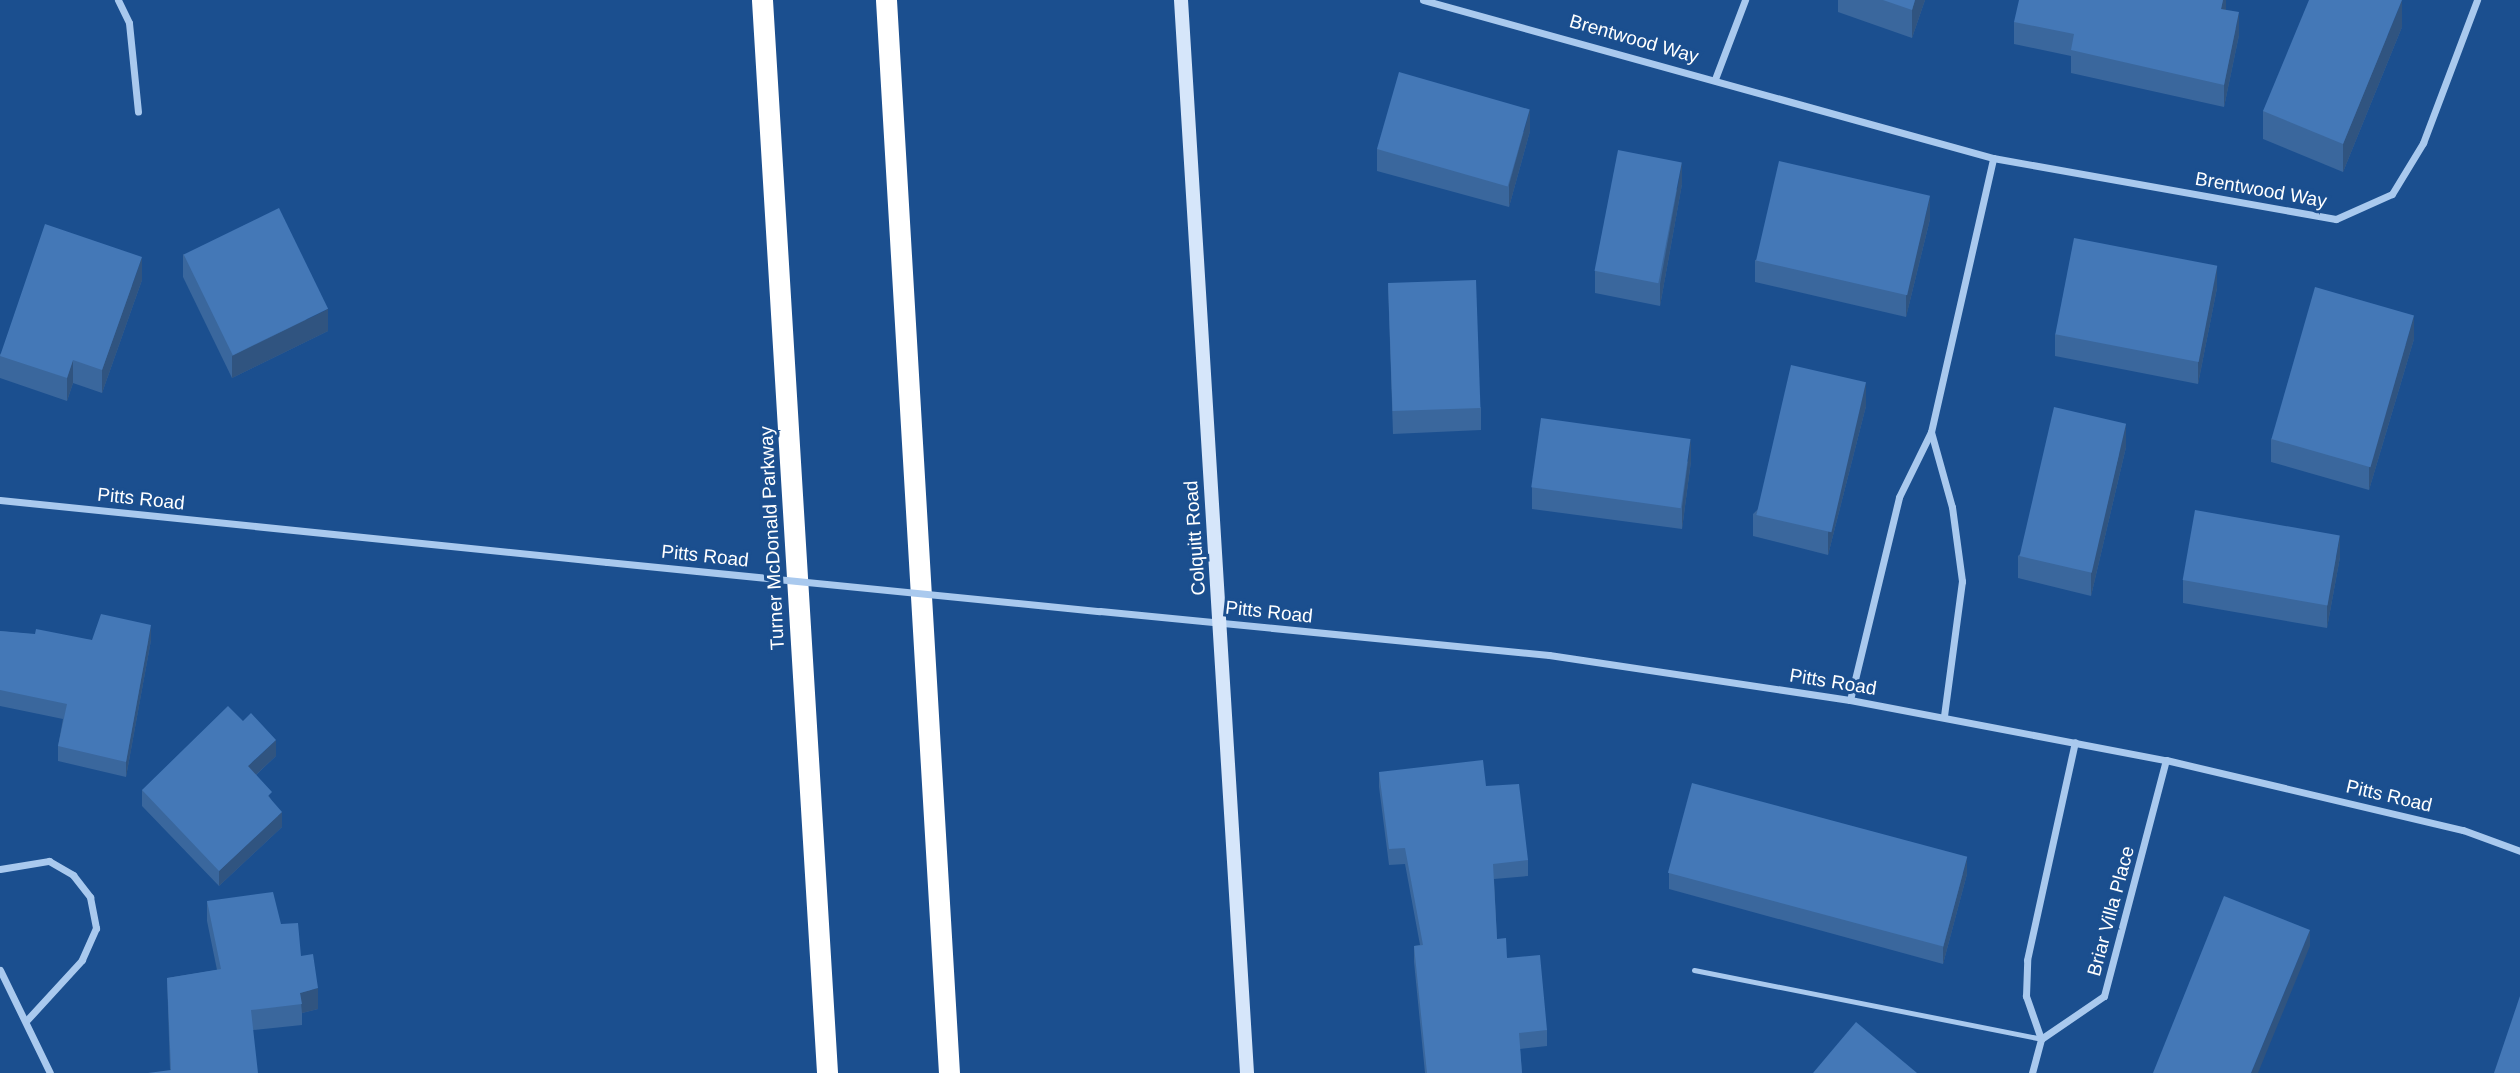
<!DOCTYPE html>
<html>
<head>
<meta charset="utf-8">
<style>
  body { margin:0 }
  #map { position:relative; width:2520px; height:1073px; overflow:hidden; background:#1b4f8f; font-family:Helvetica,sans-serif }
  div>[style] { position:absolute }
  .lane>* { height:5px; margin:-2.5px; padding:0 2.5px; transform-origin:2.5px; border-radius:2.5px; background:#a9c9ee }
  .street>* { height:7px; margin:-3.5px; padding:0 3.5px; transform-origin:3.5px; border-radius:3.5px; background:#a9c9ee }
  .secondary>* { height:14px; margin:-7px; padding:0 7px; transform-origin:7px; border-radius:7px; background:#d6e6fa }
  .highway>* { height:21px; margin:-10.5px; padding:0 10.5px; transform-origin:10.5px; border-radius:10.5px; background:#fff }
  .street-bridge>* { height:7px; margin:-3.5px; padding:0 3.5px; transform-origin:3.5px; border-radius:3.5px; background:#a9c9ee }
  .wall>* { inset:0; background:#3a679d }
  .shaded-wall>* { inset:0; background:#305480 }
  .building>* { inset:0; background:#4478b7; transform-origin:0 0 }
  span { translate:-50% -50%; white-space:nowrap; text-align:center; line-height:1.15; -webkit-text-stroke:6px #1b4f8f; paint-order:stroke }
  .street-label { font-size:19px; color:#fff }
</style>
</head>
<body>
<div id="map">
  <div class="lane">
    <div style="left:1694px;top:970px;width:354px;rotate:11.2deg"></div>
  </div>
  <div class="street">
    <div style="left:118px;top:0;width:25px;rotate:64deg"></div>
    <div style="left:129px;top:23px;width:89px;rotate:84.2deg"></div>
    <div style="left:1423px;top:0;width:591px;rotate:15.49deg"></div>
    <div style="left:1993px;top:158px;width:348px;rotate:10.1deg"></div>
    <div style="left:2336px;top:219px;width:61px;rotate:-24.1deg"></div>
    <div style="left:2392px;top:194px;width:60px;rotate:-58.7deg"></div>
    <div style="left:2423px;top:143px;width:153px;rotate:-69.3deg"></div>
    <div style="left:1715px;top:79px;width:85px;rotate:-69.2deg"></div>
    <div style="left:1931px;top:432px;width:78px;rotate:74.4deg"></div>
    <div style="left:1952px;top:507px;width:75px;rotate:82.3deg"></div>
    <div style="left:1962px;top:581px;width:136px;rotate:97.6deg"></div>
    <div style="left:0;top:500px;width:610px;rotate:5.83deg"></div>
    <div style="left:1100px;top:611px;width:451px;rotate:5.6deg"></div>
    <div style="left:1549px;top:655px;width:304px;rotate:8.5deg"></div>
    <div style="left:1850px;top:700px;width:322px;rotate:10.8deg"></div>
    <div style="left:2166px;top:760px;width:305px;rotate:13.3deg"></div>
    <div style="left:2463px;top:830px;width:61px;rotate:20.2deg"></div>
    <div style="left:1850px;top:700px;width:209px;rotate:-76.4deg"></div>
    <div style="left:1899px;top:497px;width:72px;rotate:-63.8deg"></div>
    <div style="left:1931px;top:432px;width:281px;rotate:-77.2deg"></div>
    <div style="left:0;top:869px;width:50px;rotate:-9.3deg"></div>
    <div style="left:49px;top:861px;width:28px;rotate:30deg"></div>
    <div style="left:73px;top:875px;width:28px;rotate:52deg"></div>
    <div style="left:90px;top:897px;width:32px;rotate:79deg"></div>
    <div style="left:96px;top:928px;width:35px;rotate:114deg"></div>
    <div style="left:82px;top:960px;width:81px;rotate:132.5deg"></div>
    <div style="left:0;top:970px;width:114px;rotate:64.1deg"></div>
    <div style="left:2041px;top:1039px;width:76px;rotate:-34.3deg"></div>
    <div style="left:2104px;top:996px;width:244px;rotate:-75.3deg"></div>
    <div style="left:2032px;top:1073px;width:35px;rotate:-75deg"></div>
    <div style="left:2041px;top:1039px;width:46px;rotate:-109.2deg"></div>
    <div style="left:2026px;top:996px;width:36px;rotate:-88deg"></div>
    <div style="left:2027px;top:960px;width:223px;rotate:-77.6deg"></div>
  </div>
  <div class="secondary">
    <div style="left:1181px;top:0;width:1075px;rotate:86.48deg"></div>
  </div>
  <div class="highway">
    <div style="left:762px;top:0;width:1075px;rotate:86.53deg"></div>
    <div style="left:886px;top:0;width:1075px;rotate:86.64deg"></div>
  </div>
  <div class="street-bridge">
    <div style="left:607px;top:562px;width:495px;rotate:5.7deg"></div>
  </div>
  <div class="wall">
    <div style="clip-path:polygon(1838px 0,1925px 0,1912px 38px,1838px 12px)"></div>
    <div style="clip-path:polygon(2226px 0,2226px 10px,2239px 35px,2224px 107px,2071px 73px,2071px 56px,2014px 44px,2014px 22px)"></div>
    <div style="clip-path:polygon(2402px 27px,2343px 172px,2263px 139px,2263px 111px)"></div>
    <div style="clip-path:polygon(1530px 131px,1509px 207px,1377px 171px,1377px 149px)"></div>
    <div style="clip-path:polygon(1682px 184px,1660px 306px,1595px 293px,1595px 271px)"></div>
    <div style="clip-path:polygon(1930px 219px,1906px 317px,1755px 282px,1755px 260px)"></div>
    <div style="clip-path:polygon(183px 254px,328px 331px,232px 378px,183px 277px)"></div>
    <div style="clip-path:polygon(142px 280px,102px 393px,73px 383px,67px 401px,0 378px,0 354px)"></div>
    <div style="clip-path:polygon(1388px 284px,1481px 408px,1481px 430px,1393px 434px)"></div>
    <div style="clip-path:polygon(2217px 288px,2198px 384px,2055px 356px,2055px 334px)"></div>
    <div style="clip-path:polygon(2414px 339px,2369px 490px,2271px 462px,2271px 439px)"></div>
    <div style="clip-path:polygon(1866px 406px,1828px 555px,1753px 536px,1753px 514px)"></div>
    <div style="clip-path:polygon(2126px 447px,2091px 596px,2018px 578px,2018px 556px)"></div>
    <div style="clip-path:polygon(1691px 461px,1682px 529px,1532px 509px,1532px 487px)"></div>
    <div style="clip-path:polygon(2340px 557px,2327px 628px,2183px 603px,2183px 580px)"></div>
    <div style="clip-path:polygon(0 631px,92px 640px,151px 640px,126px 777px,58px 761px,58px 746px,63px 719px,0 706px)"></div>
    <div style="clip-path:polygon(276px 756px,256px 775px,272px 801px,282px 827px,219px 886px,142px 806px,142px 790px)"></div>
    <div style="clip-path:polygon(1379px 772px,1486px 786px,1528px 860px,1528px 876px,1494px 879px,1497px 939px,1547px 1030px,1547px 1046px,1520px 1049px,1522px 1073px,1425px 1073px,1414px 962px,1414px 946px,1420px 945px,1405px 864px,1389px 865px,1379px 787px)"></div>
    <div style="clip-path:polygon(1669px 873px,1967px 874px,1943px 964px,1669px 889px)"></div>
    <div style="clip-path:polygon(207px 901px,281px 924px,301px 956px,318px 1009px,302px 1013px,302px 1025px,253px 1030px,170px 1070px,167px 978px,217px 970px,207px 921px)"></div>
  </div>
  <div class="shaded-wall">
    <div style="clip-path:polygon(1915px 0,1925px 0,1912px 38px,1912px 10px)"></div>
    <div style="clip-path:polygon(2223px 0,2226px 0,2226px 11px,2221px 9px)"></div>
    <div style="clip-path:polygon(2402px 0,2402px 27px,2343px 172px,2343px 144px)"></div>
    <div style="clip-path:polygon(2239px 12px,2239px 35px,2224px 107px,2224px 85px)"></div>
    <div style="clip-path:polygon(1530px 109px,1530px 131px,1509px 207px,1509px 185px)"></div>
    <div style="clip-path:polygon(1682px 162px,1682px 184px,1660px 306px,1660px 284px)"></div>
    <div style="clip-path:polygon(1930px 197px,1930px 219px,1906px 317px,1906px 295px)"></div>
    <div style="clip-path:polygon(142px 257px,142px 280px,102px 393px,102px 370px)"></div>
    <div style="clip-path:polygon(2217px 266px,2217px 288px,2198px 384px,2198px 362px)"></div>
    <div style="clip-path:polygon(328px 309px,328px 331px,232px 378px,232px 356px)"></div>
    <div style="clip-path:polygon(2414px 316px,2414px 339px,2369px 490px,2369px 468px)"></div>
    <div style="clip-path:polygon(73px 360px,73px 383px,67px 401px,67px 378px)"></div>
    <div style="clip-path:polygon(1866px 383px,1866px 406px,1828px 555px,1828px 533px)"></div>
    <div style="clip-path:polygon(2126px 424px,2126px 447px,2091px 596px,2091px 573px)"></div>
    <div style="clip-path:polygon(1691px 438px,1691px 461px,1682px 529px,1682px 507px)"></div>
    <div style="clip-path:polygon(2340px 535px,2340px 557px,2327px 628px,2327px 606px)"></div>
    <div style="clip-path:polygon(151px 625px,151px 640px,126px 777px,126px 762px)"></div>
    <div style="clip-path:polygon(276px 740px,276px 756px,248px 782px,248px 766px)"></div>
    <div style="clip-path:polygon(282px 812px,282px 827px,219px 886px,219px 871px)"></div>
    <div style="clip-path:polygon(1967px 858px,1967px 874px,1943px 964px,1943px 948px)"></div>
    <div style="clip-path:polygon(2310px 930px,2310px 946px,2258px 1073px,2251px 1073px)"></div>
    <div style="clip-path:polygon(318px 988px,318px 1009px,302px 1013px,300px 993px)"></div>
  </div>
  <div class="building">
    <div style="clip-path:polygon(1883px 0,1915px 0,1912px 10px)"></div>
    <div style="clip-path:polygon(2019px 0,2223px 0,2221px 9px,2239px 12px,2224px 85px,2071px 50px,2074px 34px,2014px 22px)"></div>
    <div style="clip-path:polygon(2309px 0,2402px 0,2343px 144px,2263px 111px)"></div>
    <div style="left:1399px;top:72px;width:136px;height:80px;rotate:16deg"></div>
    <div style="left:1618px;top:150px;width:65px;height:123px;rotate:11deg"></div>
    <div style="left:1779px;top:161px;width:155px;height:102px;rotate:13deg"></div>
    <div style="left:279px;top:208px;width:112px;height:106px;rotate:64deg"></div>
    <div style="clip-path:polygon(45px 224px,142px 257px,102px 370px,73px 360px,67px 378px,0 356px)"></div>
    <div style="left:2074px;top:238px;width:146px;height:98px;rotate:11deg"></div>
    <div style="left:1476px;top:280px;width:128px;height:88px;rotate:88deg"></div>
    <div style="left:2315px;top:287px;width:103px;height:158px;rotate:16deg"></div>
    <div style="left:1791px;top:365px;width:77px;height:154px;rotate:13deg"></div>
    <div style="left:2054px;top:407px;width:74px;height:153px;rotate:13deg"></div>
    <div style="left:1541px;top:418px;width:151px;height:70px;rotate:8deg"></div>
    <div style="left:2195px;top:510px;width:147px;height:71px;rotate:10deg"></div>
    <div style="clip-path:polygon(101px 614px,151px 625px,126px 762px,58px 746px,67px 704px,0 690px,0 631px,35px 634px,36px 629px,92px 640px)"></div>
    <div style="clip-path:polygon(228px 706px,243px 721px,251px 713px,276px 740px,248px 766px,272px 792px,268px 796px,282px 812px,219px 871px,142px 790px)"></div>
    <div style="clip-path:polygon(1483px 760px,1486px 786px,1519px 784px,1528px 860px,1493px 864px,1497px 939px,1506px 938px,1507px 958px,1540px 955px,1547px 1030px,1519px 1033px,1522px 1073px,1427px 1073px,1414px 946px,1423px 945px,1405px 848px,1389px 849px,1379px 772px)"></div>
    <div style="left:1692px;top:783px;width:285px;height:93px;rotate:15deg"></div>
    <div style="clip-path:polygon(273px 892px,281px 924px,298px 923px,301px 956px,313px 954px,318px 988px,300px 993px,302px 1004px,251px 1010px,258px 1073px,148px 1073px,171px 1070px,167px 978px,221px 969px,207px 901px)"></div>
    <div style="clip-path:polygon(2224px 896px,2310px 930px,2251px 1073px,2153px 1073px)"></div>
    <div style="clip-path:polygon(2520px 996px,2520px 1073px,2494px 1073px)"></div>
    <div style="clip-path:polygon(1856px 1022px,1917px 1073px,1813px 1073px)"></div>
  </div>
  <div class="street-label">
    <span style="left:1634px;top:39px;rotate:16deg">Brentwood Way</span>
    <span style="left:2261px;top:190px;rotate:10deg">Brentwood Way</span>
    <span style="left:141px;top:499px;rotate:6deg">Pitts Road</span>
    <span style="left:772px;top:538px;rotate:-93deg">Turner McDonald Parkway</span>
    <span style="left:1195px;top:538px;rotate:-94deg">Colquitt Road</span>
    <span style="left:705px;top:556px;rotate:6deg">Pitts Road</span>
    <span style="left:1269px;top:612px;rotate:6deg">Pitts Road</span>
    <span style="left:1833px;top:682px;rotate:9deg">Pitts Road</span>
    <span style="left:2389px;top:796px;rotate:13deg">Pitts Road</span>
    <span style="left:2111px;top:911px;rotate:-75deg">Briar Villa Place</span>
  </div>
</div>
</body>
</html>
